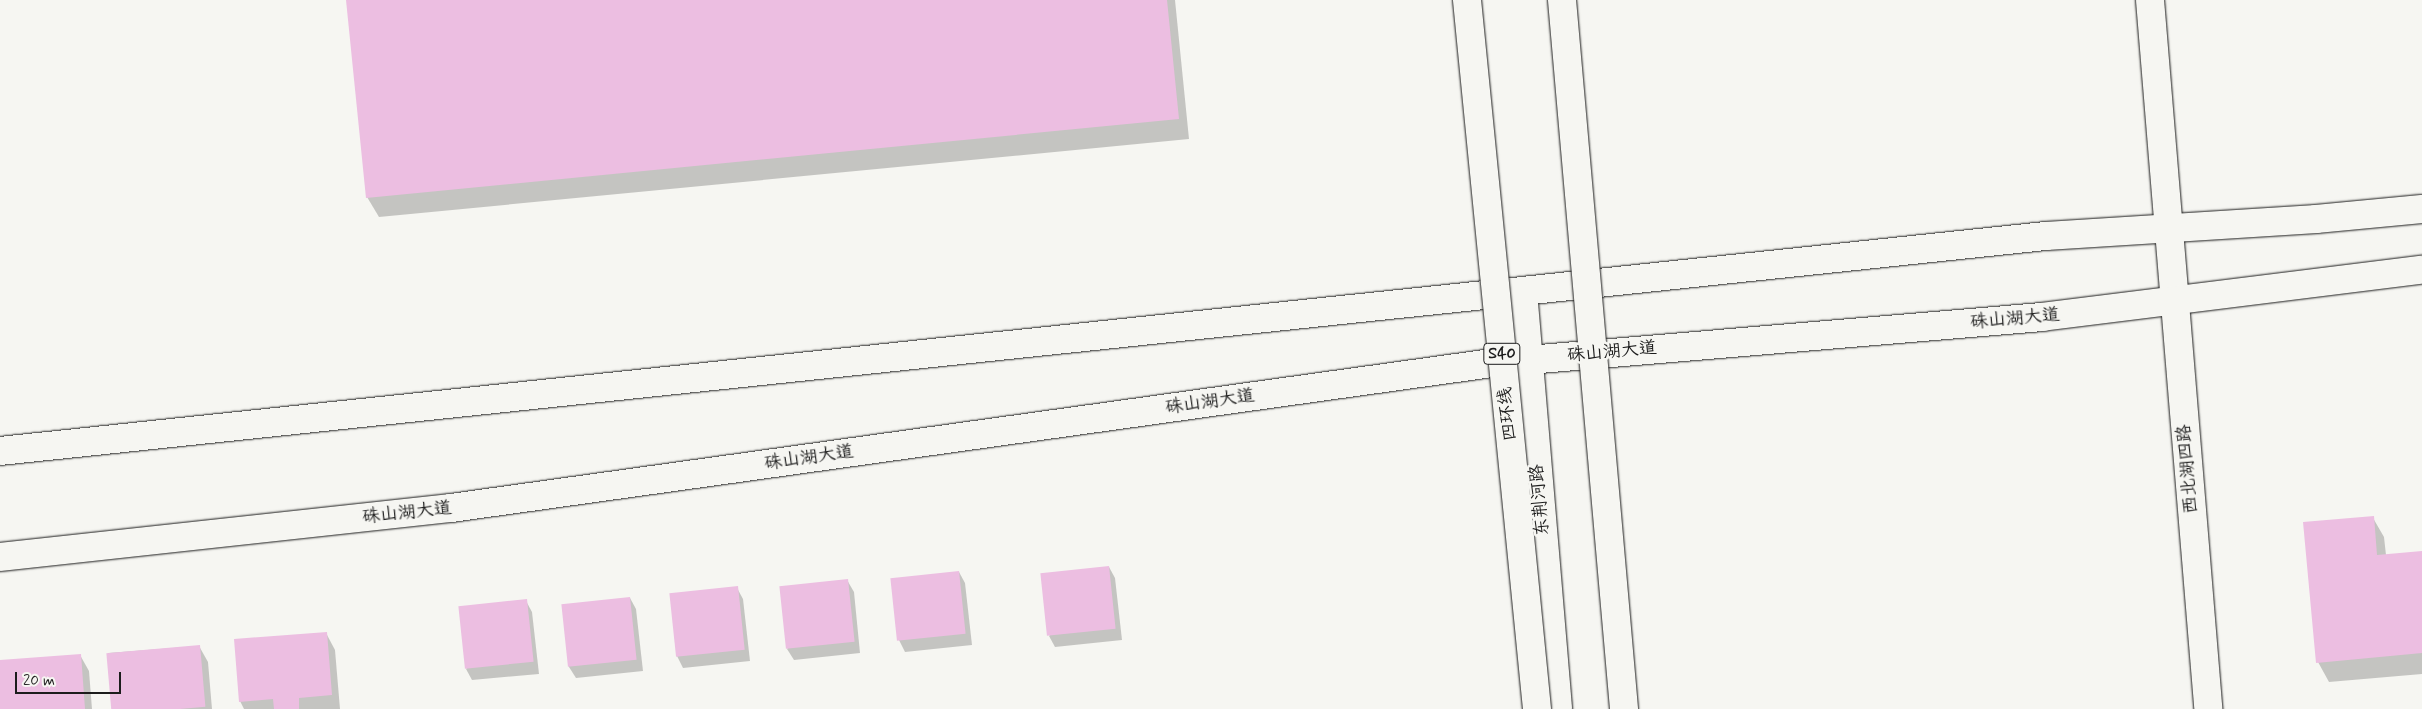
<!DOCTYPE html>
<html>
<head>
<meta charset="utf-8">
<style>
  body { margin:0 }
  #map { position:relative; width:2422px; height:709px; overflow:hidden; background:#f6f6f2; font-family:Mynerve,"LXGW WenKai TC",sans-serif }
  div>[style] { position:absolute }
  .shadow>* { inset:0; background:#0003 }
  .building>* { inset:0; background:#ecbee1; transform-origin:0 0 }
  .roads { filter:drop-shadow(0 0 1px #1c1c1c) drop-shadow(0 0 1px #1c1c1c) }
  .minor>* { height:28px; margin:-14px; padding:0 14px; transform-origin:14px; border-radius:14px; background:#f6f6f2 }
  .tertiary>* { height:28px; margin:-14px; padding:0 14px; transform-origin:14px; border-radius:14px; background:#f6f6f2 }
  .secondary>* { height:28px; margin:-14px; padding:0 14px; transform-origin:14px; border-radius:14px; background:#f6f6f2 }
  .bridges { filter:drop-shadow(0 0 1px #1c1c1c) drop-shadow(0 0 1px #1c1c1c) }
  .motorway-bridge>* { height:28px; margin:-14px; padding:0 14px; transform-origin:14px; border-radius:14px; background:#f6f6f2 }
  span { translate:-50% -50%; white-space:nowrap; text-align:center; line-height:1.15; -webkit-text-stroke:5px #f6f6f2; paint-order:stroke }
  .shield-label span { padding:1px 4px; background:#f6f6f2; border:1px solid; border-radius:4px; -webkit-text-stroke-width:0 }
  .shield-label { font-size:16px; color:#1c1c1c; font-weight:700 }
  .street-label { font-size:18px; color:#1c1c1c }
  .scale { position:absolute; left:15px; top:672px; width:106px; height:22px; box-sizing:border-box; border:2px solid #1c1c1c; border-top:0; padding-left:6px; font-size:15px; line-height:18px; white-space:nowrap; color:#1c1c1c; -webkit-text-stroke:4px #f6f6f2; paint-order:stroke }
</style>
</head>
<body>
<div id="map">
  <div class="shadow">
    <div style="clip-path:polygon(347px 0,1175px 0,1189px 139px,379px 217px,367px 197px)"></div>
    <div style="clip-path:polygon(2373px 518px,2384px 537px,2386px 555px,2422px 552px,2422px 674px,2329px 682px,2318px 662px)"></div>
    <div style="clip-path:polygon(1109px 567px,1115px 578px,1122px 640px,1055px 647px,1049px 636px)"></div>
    <div style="clip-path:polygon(959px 572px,965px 583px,972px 645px,905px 652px,899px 640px)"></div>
    <div style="clip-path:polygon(847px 580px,854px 592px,860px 653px,794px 660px,787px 649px)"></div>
    <div style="clip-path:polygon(737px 588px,743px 599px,750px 661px,683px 668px,677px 656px)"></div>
    <div style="clip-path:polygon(630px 598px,636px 609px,643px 671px,576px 678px,569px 667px,563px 605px)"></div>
    <div style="clip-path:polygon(526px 601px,532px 612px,539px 674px,472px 680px,466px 669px)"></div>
    <div style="clip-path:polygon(326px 633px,335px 650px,340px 709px,244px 709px,240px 701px)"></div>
    <div style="clip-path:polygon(199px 646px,208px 662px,212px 709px,112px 709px,108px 653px)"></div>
    <div style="clip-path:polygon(80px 655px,89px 671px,92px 709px,0 709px,0 661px)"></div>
  </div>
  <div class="building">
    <div style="clip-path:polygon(346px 0,1167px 0,1179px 119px,366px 198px)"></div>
    <div style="clip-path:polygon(2374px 516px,2377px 555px,2422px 551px,2422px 653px,2316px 663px,2303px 522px)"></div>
    <div style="left:1109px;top:566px;width:63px;height:69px;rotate:84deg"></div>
    <div style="left:959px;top:571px;width:63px;height:69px;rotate:84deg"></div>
    <div style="left:848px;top:579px;width:63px;height:69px;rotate:84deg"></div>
    <div style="left:738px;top:586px;width:64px;height:69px;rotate:84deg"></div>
    <div style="left:630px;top:597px;width:63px;height:69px;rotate:84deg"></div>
    <div style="left:527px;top:599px;width:63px;height:69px;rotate:84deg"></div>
    <div style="clip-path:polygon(327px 632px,332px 695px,299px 698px,299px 709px,274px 709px,273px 699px,239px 702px,234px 639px)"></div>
    <div style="left:200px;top:645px;width:62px;height:94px;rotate:85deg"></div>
    <div style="clip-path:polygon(81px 654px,85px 709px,0 709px,0 660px)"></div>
  </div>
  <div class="roads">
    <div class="minor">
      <div style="left:2150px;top:0;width:231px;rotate:85.3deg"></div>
    </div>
    <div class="tertiary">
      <div style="left:2169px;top:230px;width:481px;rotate:85.3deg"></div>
    </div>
    <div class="secondary">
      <div style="left:1523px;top:291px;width:419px;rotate:85.2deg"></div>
      <div style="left:0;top:451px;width:2057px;rotate:-6deg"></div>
      <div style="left:2046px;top:236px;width:271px;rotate:-3.6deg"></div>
      <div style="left:2316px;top:219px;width:106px;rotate:-5.4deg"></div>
      <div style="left:0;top:557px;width:454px;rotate:-6.2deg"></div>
      <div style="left:451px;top:508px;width:1051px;rotate:-7.93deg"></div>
      <div style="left:1492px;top:363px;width:552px;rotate:-4.78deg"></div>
      <div style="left:2042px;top:317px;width:383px;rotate:-7.1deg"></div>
    </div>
  </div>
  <div class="bridges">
    <div class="motorway-bridge">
      <div style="left:1467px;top:0;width:712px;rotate:84.36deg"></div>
      <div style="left:1562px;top:0;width:712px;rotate:85deg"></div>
    </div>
  </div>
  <div class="shield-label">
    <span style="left:1502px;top:354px">S40</span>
  </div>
  <div class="street-label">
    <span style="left:2015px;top:319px;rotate:-5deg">硃山湖大道</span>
    <span style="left:1612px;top:352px;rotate:-5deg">硃山湖大道</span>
    <span style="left:1210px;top:402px;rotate:-8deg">硃山湖大道</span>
    <span style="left:1508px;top:414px;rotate:-96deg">四环线</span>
    <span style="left:809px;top:458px;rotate:-8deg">硃山湖大道</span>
    <span style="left:2188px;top:469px;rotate:-95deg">西北湖四路</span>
    <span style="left:1540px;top:500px;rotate:-95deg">东荆河路</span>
    <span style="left:407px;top:513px;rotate:-6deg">硃山湖大道</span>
  </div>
  <div class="scale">20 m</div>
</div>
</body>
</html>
